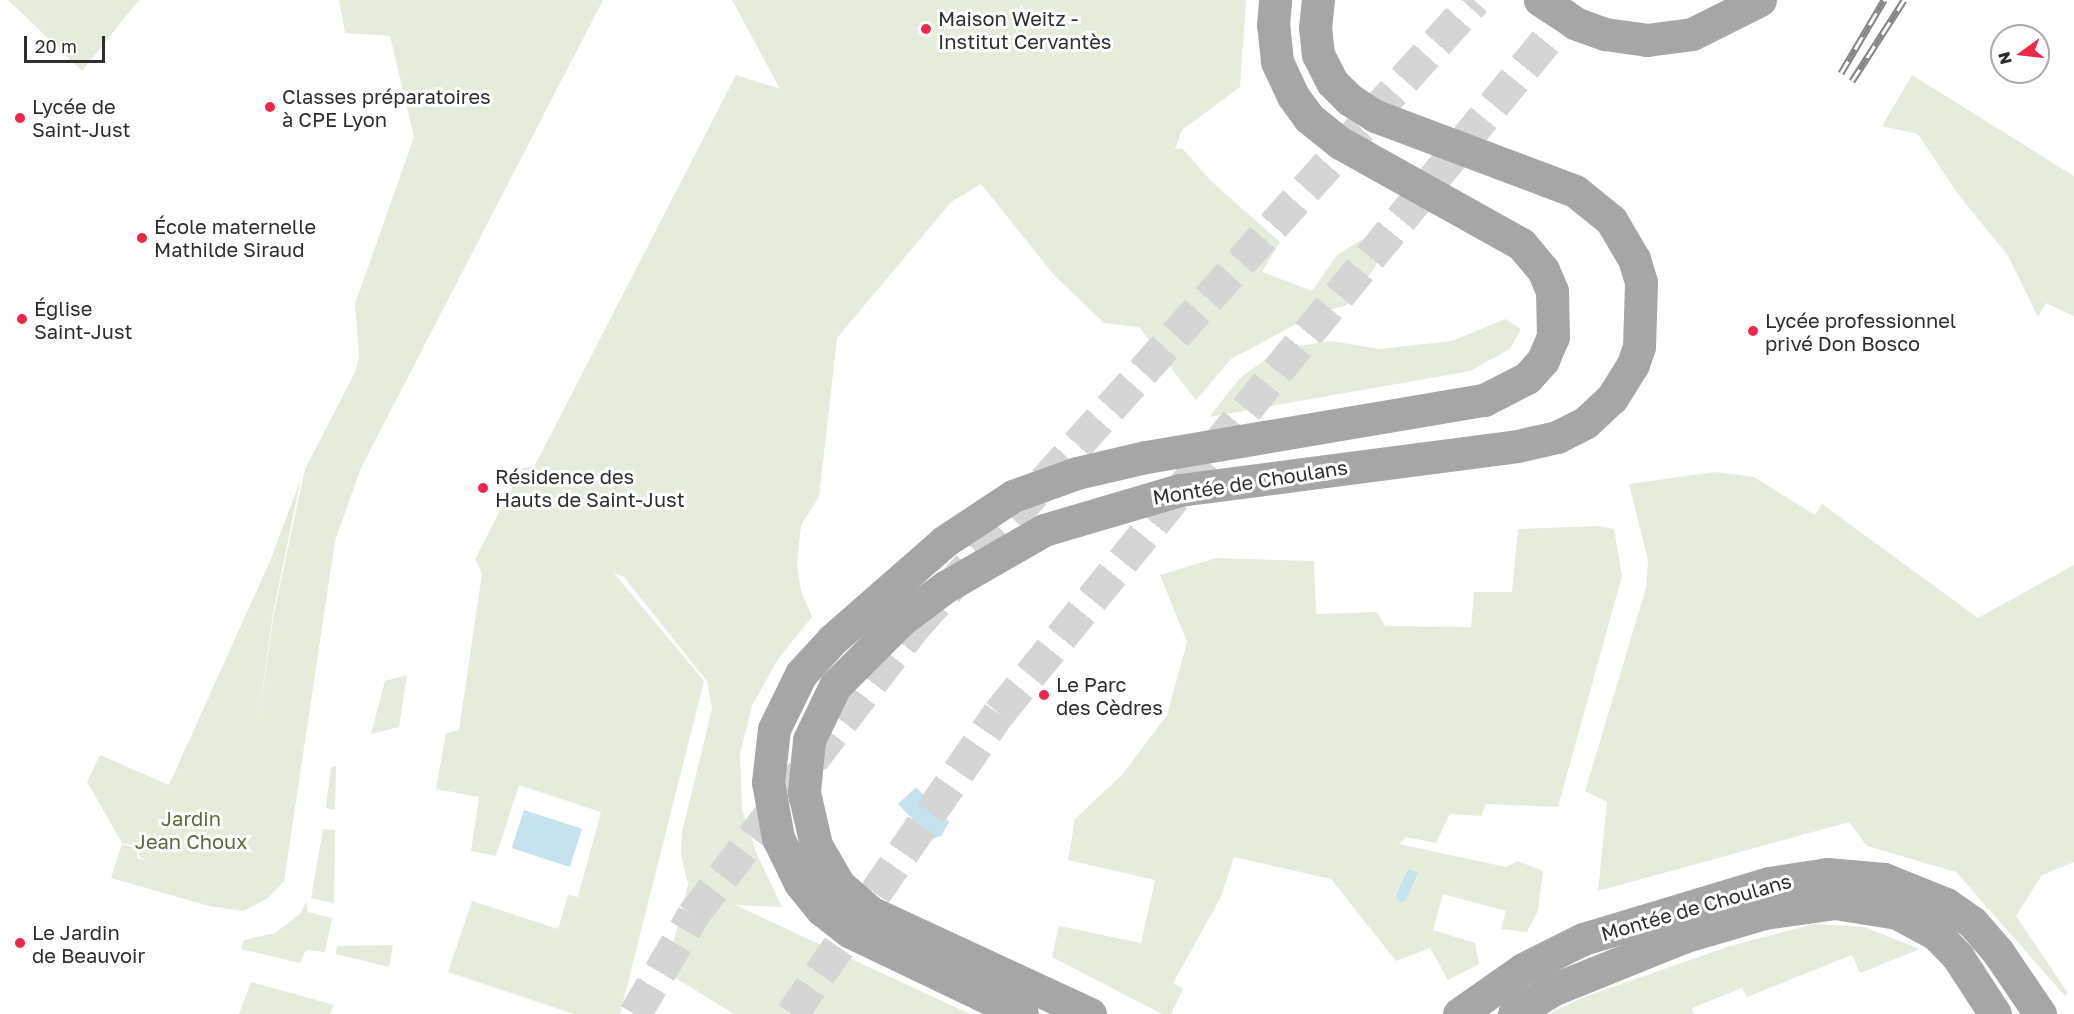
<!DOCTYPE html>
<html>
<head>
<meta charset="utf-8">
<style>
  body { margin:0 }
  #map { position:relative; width:2074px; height:1014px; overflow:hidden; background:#fff; font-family:"Golos Text",sans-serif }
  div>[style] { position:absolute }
  .green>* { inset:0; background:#e6ecdb }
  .water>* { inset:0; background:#c6e2ed; transform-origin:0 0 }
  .highway-tunnel>* { height:33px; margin-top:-16.5px; transform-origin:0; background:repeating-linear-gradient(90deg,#d5d5d5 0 33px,transparent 0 49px) }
  .primary>* { height:33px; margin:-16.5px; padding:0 16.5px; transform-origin:16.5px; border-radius:16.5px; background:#a6a6a6 }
  .rail>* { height:7px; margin-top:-3.5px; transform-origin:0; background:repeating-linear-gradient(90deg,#fff 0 14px,#838383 0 28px); box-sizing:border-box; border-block:2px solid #838383 }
  .dots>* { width:16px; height:16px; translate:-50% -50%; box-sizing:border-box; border:3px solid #fff; border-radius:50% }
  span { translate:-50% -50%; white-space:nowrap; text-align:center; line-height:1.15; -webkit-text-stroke:6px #fff; paint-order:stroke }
  .poi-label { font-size:20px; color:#2e2e2e }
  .left { translate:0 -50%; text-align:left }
  .street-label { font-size:20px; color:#2e2e2e }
  .park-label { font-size:20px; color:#566c39 }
  .north { position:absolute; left:1990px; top:24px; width:60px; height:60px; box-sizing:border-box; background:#fff; border:2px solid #ababab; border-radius:50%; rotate:255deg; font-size:16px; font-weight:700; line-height:24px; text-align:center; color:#2e2e2e }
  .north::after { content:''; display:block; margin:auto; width:21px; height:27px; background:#ed284a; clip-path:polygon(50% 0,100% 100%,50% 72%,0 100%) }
  .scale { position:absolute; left:24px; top:36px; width:81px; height:27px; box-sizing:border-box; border:3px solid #2e2e2e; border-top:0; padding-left:8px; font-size:18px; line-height:21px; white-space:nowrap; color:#2e2e2e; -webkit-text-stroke:4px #fff; paint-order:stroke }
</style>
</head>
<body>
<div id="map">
  <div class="green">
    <div style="clip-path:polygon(8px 0,139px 0,82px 71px)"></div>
    <div style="clip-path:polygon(339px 0,603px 0,361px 468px,335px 541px,284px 881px,268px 898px,243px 911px,209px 906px,111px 878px,122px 844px,138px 849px,137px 858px,146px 861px,139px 856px,139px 847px,122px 843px,87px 782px,100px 755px,169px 785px,270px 561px,301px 478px,273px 613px,258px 724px,274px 613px,305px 469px,356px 370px,359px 356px,355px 304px,414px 137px,390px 36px,345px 33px)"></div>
    <div style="clip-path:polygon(732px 0,1246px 0,1240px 87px,1182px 130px,1175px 149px,1182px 148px,1211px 181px,1280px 242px,1262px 272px,1312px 291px,1337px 255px,1363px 239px,1380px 254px,1375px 267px,1347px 305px,1313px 315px,1231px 359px,1196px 400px,1139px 327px,1104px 323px,1054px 275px,981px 184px,951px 202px,837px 338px,819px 497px,801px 525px,797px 564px,801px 591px,812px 617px,778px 659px,752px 706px,740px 754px,742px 809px,756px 852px,782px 907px,735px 905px,970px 1014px,734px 1014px,666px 972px,688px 884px,681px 855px,682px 832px,712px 709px,707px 681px,624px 577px,614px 573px,704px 681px,620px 1014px,574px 1014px,448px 972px,472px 901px,558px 929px,568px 895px,578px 897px,601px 812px,519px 785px,496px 856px,471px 851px,479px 797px,436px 789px,446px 733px,459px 730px,482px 574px,475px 559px,522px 468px,534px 467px,736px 75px,780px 89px)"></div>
    <div style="clip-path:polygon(1912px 75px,2074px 176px,2074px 316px,2046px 303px,2038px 317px,2008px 256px,1958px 194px,1918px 134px,1882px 126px)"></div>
    <div style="clip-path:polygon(1505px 319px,1521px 329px,1510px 349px,1470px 371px,1209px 417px,1240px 378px,1280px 349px,1331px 341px,1380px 349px,1452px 341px)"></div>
    <div style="clip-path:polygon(1715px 472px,1754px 477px,1815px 515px,1822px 504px,1978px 618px,2074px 565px,2074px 862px,2042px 875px,2016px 916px,2068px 993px,2065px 996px,1956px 872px,1867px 846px,1849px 822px,1598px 891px,1607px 802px,1585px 791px,1646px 588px,1648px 560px,1629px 484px)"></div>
    <div style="clip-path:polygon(1598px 526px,1614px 529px,1622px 576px,1558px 807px,1486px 804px,1481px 816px,1450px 814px,1436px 843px,1406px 837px,1399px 844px,1506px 867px,1518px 861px,1543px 871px,1538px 911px,1527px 932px,1501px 929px,1506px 911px,1443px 894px,1433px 930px,1475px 943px,1479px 964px,1448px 980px,1430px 948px,1396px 961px,1331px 879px,1234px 857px,1220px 899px,1173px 983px,1183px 989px,1171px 1014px,1162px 1014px,1052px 957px,1059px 926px,1141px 943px,1155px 880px,1068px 860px,1075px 819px,1122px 775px,1167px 715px,1187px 642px,1160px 575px,1216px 558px,1314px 561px,1316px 614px,1377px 612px,1385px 626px,1471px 627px,1474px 592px,1512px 592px,1518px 529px)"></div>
    <div style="clip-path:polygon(407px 675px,399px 727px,371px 734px,385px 681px)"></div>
    <div style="clip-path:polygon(336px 766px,335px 810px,326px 808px,331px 767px)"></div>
    <div style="clip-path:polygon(323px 829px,335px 830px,334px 903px,311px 898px)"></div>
    <div style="clip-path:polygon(306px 902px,308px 912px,332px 918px,325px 952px,306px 950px,300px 963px,241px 949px,244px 940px,275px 933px,300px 914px)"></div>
    <div style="clip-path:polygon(1814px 924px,1864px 927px,1920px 949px,1860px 973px,1852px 955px,1747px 997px,1742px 988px,1692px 1008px,1694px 1014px,1548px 1014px,1584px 997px,1730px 946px)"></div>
    <div style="clip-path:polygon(393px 945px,389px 967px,336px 954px,337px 946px)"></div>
    <div style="clip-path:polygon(251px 982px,334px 1005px,330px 1014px,239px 1014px)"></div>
  </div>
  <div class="water">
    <div style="clip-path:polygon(916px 787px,949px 822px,941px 836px,932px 839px,898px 804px)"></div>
    <div style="left:524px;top:810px;width:61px;height:40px;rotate:18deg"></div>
    <div style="clip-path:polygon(1408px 869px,1418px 873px,1406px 900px,1400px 902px,1396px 896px)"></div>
  </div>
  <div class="highway-tunnel">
    <div style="left:635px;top:1014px;width:115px;rotate:-59.6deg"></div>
    <div style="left:693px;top:915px;width:363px;rotate:-52.5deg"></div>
    <div style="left:914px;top:627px;width:841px;rotate:-48.18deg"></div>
    <div style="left:792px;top:1014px;width:365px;rotate:-55.5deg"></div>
    <div style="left:999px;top:713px;width:919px;rotate:-50.87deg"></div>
  </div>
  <div class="primary">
    <div style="left:1540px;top:0;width:44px;rotate:33deg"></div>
    <div style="left:1577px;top:24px;width:30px;rotate:20deg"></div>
    <div style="left:1605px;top:34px;width:42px;rotate:8.1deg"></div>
    <div style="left:1647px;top:40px;width:45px;rotate:-7.6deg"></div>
    <div style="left:1692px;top:34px;width:76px;rotate:-26.6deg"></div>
    <div style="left:1022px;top:1014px;width:192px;rotate:-154.4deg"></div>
    <div style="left:849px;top:931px;width:34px;rotate:-142deg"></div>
    <div style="left:822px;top:910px;width:35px;rotate:-129deg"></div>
    <div style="left:800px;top:883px;width:50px;rotate:-116.1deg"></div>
    <div style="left:778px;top:838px;width:57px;rotate:-100.1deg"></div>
    <div style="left:768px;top:782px;width:53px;rotate:-83.5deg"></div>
    <div style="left:774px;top:729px;width:61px;rotate:-63.9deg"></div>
    <div style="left:801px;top:674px;width:46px;rotate:-47.6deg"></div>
    <div style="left:832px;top:640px;width:150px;rotate:-41.2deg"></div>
    <div style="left:945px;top:541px;width:82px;rotate:-33.5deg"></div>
    <div style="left:1013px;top:496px;width:68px;rotate:-19.8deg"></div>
    <div style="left:1077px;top:473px;width:71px;rotate:-13.1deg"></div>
    <div style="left:1146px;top:457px;width:343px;rotate:-9.6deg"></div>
    <div style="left:1484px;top:400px;width:48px;rotate:-27.1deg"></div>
    <div style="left:1527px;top:378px;width:24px;rotate:-48deg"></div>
    <div style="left:1543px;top:360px;width:25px;rotate:-67deg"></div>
    <div style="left:1553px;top:337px;width:46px;rotate:-91.2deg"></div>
    <div style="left:1552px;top:291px;width:23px;rotate:-113deg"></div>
    <div style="left:1543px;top:270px;width:34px;rotate:-130deg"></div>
    <div style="left:1521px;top:244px;width:207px;rotate:-150.8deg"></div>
    <div style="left:1340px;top:143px;width:40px;rotate:-141deg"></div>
    <div style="left:1309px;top:118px;width:27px;rotate:-126deg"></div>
    <div style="left:1293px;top:96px;width:38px;rotate:-115deg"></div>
    <div style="left:1277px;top:61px;width:36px;rotate:-96deg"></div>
    <div style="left:1273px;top:25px;width:25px;rotate:-85deg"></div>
    <div style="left:1090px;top:1014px;width:242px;rotate:-155.1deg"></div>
    <div style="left:870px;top:912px;width:41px;rotate:-138.9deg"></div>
    <div style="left:839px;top:885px;width:46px;rotate:-119.9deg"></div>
    <div style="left:816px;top:845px;width:54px;rotate:-102.8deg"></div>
    <div style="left:804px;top:792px;width:52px;rotate:-84.5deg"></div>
    <div style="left:809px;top:740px;width:60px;rotate:-64.3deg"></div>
    <div style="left:835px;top:686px;width:93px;rotate:-45deg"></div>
    <div style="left:901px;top:620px;width:55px;rotate:-36.9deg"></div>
    <div style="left:945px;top:587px;width:114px;rotate:-29.9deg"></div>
    <div style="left:1044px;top:530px;width:142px;rotate:-16.4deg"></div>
    <div style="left:1180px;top:490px;width:340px;rotate:-7.4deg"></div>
    <div style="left:1517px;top:446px;width:41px;rotate:-12.7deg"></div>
    <div style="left:1557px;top:437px;width:31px;rotate:-27deg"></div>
    <div style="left:1585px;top:423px;width:37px;rotate:-43deg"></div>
    <div style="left:1612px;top:398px;width:40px;rotate:-58deg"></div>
    <div style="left:1633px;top:364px;width:18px;rotate:-71deg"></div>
    <div style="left:1639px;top:347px;width:65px;rotate:-88.2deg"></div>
    <div style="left:1641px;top:282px;width:24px;rotate:-107deg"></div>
    <div style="left:1634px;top:259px;width:45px;rotate:-120.5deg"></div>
    <div style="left:1611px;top:220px;width:46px;rotate:-141.1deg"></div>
    <div style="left:1575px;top:191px;width:214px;rotate:-159.4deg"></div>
    <div style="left:1375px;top:116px;width:30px;rotate:-147deg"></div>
    <div style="left:1350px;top:100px;width:25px;rotate:-135deg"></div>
    <div style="left:1332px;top:82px;width:30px;rotate:-117deg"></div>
    <div style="left:1318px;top:55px;width:27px;rotate:-96deg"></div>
    <div style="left:1315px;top:28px;width:28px;rotate:-84deg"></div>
    <div style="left:1459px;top:1014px;width:78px;rotate:-35.1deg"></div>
    <div style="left:1523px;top:969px;width:67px;rotate:-26.6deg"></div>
    <div style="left:1583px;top:939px;width:194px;rotate:-16.8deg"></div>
    <div style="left:1769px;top:883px;width:59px;rotate:-8.8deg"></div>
    <div style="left:1827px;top:874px;width:57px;rotate:5deg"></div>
    <div style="left:1884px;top:879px;width:67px;rotate:22deg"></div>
    <div style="left:1946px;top:904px;width:32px;rotate:35deg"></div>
    <div style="left:1972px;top:922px;width:40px;rotate:49deg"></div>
    <div style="left:1998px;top:952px;width:75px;rotate:55.9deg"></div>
    <div style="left:1514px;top:1014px;width:45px;rotate:-32.3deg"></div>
    <div style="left:1552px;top:990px;width:141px;rotate:-22deg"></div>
    <div style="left:1683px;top:937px;width:84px;rotate:-16.5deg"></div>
    <div style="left:1764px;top:913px;width:72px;rotate:-8deg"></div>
    <div style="left:1835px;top:903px;width:63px;rotate:9.2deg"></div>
    <div style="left:1897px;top:913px;width:44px;rotate:28.3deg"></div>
    <div style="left:1936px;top:934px;width:32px;rotate:46deg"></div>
    <div style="left:1958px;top:957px;width:68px;rotate:57deg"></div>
  </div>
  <div class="rail">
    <div style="left:1841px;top:73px;width:85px;rotate:-59.5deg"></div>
    <div style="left:1852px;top:81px;width:96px;rotate:-57.3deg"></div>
  </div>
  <div class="dots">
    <div style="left:926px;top:29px;background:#ed284a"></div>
    <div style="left:270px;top:107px;background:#ed284a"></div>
    <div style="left:20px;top:118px;background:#ed284a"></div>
    <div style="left:142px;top:238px;background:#ed284a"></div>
    <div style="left:22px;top:319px;background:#ed284a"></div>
    <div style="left:1753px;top:331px;background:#ed284a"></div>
    <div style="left:483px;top:488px;background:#ed284a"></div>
    <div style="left:1044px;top:695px;background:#ed284a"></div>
    <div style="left:20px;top:943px;background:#ed284a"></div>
  </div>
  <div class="poi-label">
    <span class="left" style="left:938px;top:30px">Maison Weitz -<br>Institut Cervantès</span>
    <span class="left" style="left:282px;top:108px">Classes préparatoires<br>à CPE Lyon</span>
    <span class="left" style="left:32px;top:118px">Lycée de<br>Saint-Just</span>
    <span class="left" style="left:154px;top:238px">École maternelle<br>Mathilde Siraud</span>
    <span class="left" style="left:34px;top:320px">Église<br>Saint-Just</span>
    <span class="left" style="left:1765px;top:332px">Lycée professionnel<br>privé Don Bosco</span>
    <span class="left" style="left:495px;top:488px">Résidence des<br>Hauts de Saint-Just</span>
    <span class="left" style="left:1056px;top:696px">Le Parc<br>des Cèdres</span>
    <span class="left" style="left:32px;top:944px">Le Jardin<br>de Beauvoir</span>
  </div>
  <div class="street-label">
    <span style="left:1250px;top:482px;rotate:-9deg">Montée de Choulans</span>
    <span style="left:1696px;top:907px;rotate:-16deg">Montée de Choulans</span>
  </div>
  <div class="park-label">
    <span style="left:191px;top:830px">Jardin<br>Jean Choux</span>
  </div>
  <div class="north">N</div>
  <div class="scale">20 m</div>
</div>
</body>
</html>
